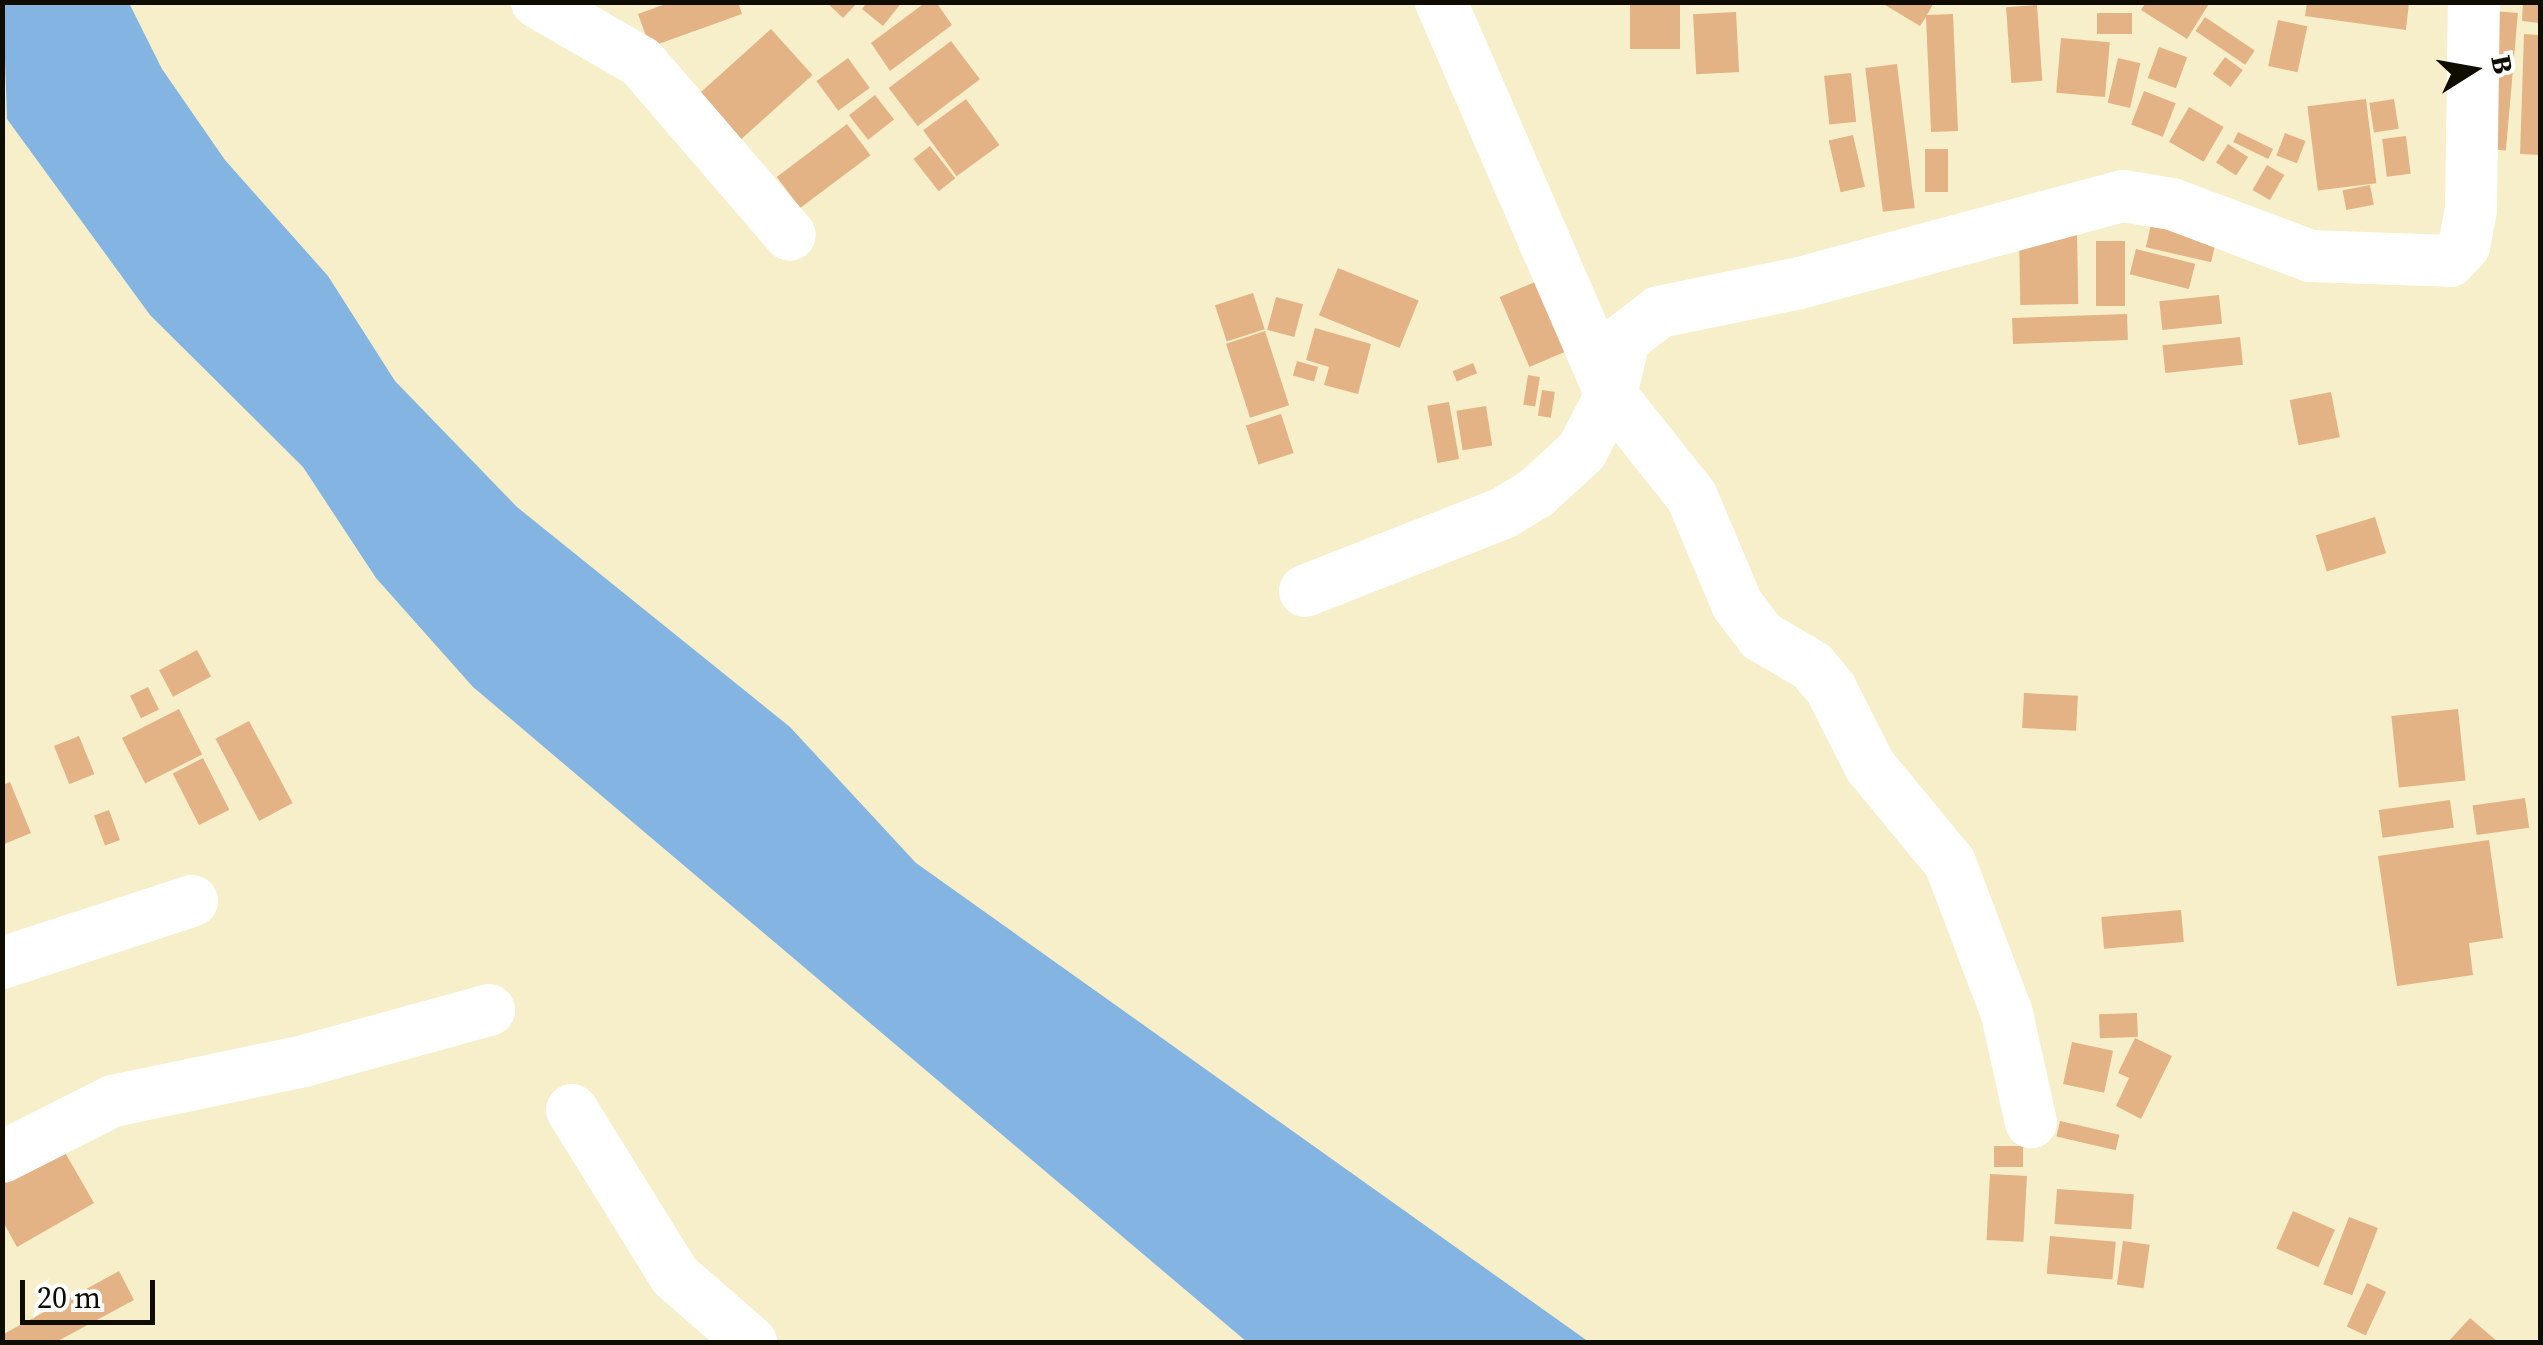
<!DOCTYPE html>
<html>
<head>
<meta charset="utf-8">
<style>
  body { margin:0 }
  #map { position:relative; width:2543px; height:1345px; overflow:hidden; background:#f6efca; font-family:"Source Serif 4",serif }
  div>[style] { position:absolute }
  .water>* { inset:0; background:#84b5e2 }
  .building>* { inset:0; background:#e4b385; transform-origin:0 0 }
  .minor>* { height:52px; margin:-26px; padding:0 26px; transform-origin:26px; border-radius:26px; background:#fff }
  span { translate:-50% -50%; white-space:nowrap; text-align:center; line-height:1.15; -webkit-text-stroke:8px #fff; paint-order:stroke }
  .frame { position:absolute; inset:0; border:5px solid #0f0c02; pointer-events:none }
  .north { position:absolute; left:2423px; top:20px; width:100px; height:100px; -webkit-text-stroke:8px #fff; paint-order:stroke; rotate:79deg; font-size:28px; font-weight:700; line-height:40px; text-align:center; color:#0f0c02 }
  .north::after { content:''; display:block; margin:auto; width:35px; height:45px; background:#0f0c02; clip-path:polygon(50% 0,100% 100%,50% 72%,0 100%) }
  .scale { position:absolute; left:20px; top:1280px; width:135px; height:45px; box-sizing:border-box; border:5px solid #0f0c02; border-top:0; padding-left:12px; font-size:30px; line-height:35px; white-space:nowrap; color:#0f0c02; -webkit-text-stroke:8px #fff; paint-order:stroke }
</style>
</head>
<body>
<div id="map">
  <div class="water">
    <div style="clip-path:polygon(3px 2px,129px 3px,162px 69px,225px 160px,328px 276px,395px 381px,517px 507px,790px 727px,916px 863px,1589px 1342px,1247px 1342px,473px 687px,376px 578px,303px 467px,150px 315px,7px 119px)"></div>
  </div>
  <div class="building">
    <div style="clip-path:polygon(671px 2px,738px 2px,742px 14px,650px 47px,638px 14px)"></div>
    <div style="clip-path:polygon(826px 2px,858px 2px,843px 18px)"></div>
    <div style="clip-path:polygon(867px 2px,902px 2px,883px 26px,862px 9px)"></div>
    <div style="clip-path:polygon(926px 2px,936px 2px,952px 25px,890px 71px,871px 43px)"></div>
    <div style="left:1630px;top:2px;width:50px;height:47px"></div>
    <div style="clip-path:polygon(1880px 2px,1934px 2px,1927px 15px,1953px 14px,1958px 131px,1931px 132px,1926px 17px,1920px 26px)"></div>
    <div style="clip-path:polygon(2146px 2px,2210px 2px,2187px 39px,2141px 10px)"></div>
    <div style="clip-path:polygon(2307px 2px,2409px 2px,2406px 30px,2305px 16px)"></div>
    <div style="clip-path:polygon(2523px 2px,2540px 2px,2540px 23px,2522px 21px)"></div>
    <div style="left:2037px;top:5px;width:76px;height:31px;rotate:86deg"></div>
    <div style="left:2494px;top:11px;width:24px;height:138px;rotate:5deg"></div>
    <div style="left:1736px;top:12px;width:60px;height:43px;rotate:87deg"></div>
    <div style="left:2132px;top:13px;width:21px;height:35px;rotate:90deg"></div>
    <div style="left:2205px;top:17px;width:60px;height:17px;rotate:34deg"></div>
    <div style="left:2278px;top:20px;width:30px;height:47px;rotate:12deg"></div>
    <div style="left:771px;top:29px;width:62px;height:99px;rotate:48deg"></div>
    <div style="clip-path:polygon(2524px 34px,2540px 35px,2540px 155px,2520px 154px)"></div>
    <div style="left:2061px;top:38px;width:49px;height:55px;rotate:5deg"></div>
    <div style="left:951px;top:41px;width:48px;height:78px;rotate:53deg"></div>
    <div style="left:2159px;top:47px;width:30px;height:33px;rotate:20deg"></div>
    <div style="left:2225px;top:57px;width:22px;height:21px;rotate:36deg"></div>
    <div style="left:848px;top:58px;width:37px;height:39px;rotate:54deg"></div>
    <div style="left:2118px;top:58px;width:23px;height:46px;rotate:13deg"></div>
    <div style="left:1897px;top:64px;width:145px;height:32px;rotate:83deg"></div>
    <div style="left:1851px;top:73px;width:49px;height:27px;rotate:84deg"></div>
    <div style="left:2144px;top:91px;width:34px;height:36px;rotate:21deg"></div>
    <div style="left:875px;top:95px;width:31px;height:33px;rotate:52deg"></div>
    <div style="left:966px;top:99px;width:57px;height:53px;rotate:54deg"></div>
    <div style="left:2366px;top:99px;width:85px;height:59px;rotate:83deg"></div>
    <div style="left:2394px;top:99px;width:30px;height:25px;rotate:81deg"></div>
    <div style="left:2189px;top:107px;width:40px;height:40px;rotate:30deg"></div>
    <div style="left:847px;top:124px;width:39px;height:88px;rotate:53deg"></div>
    <div style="left:2238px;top:132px;width:39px;height:11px;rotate:26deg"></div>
    <div style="left:2285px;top:133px;width:22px;height:24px;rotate:21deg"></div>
    <div style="left:1853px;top:135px;width:53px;height:25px;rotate:77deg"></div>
    <div style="left:2406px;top:136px;width:38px;height:24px;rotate:83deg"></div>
    <div style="left:2228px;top:144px;width:24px;height:22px;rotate:33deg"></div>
    <div style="left:930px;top:146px;width:41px;height:21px;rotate:52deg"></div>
    <div style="left:1925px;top:149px;width:23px;height:43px"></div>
    <div style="left:2267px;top:165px;width:20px;height:29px;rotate:30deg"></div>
    <div style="left:2370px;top:185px;width:20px;height:28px;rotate:79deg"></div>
    <div style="left:2153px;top:216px;width:67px;height:32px;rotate:13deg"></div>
    <div style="left:2077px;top:232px;width:72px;height:58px;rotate:89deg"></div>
    <div style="left:2096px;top:241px;width:29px;height:65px"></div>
    <div style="left:2136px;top:249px;width:61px;height:26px;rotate:14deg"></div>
    <div style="left:1338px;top:268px;width:87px;height:51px;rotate:22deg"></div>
    <div style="left:1542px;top:279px;width:76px;height:46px;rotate:67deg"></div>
    <div style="left:1253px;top:293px;width:38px;height:40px;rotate:72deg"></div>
    <div style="left:2219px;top:295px;width:29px;height:60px;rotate:84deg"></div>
    <div style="left:1276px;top:297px;width:28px;height:34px;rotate:15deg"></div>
    <div style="left:2127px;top:314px;width:26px;height:115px;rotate:88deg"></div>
    <div style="clip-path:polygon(1315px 328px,1371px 344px,1358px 394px,1324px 385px,1329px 367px,1306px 360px)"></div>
    <div style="left:1265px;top:331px;width:78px;height:41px;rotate:72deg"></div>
    <div style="left:2240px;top:337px;width:28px;height:78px;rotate:84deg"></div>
    <div style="left:1297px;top:361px;width:22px;height:15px;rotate:16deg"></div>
    <div style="left:1473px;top:363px;width:11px;height:22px;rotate:68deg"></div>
    <div style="left:1528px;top:375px;width:12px;height:30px;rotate:9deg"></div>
    <div style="left:1542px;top:390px;width:13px;height:26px;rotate:9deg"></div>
    <div style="left:2331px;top:392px;width:46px;height:42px;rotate:79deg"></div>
    <div style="left:1449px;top:402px;width:58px;height:22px;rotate:80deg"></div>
    <div style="left:1486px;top:406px;width:40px;height:30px;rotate:81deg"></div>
    <div style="left:1281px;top:414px;width:41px;height:37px;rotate:72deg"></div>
    <div style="left:2375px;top:517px;width:38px;height:62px;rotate:73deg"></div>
    <div style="left:197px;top:650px;width:30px;height:43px;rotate:62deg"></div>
    <div style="left:148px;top:687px;width:25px;height:20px;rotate:64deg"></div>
    <div style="left:2024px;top:693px;width:54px;height:35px;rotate:3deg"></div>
    <div style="left:179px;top:709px;width:51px;height:64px;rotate:63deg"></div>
    <div style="left:2458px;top:709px;width:72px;height:67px;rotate:84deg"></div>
    <div style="left:249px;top:721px;width:93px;height:38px;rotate:62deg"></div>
    <div style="left:79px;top:736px;width:41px;height:27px;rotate:68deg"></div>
    <div style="left:203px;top:758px;width:58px;height:34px;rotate:63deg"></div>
    <div style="clip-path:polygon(10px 782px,31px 833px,2px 845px,2px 785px)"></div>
    <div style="left:2525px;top:798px;width:30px;height:53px;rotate:82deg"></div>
    <div style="left:2450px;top:800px;width:28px;height:72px;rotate:82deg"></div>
    <div style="left:109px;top:810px;width:32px;height:16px;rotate:70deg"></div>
    <div style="clip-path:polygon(2489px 840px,2503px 938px,2469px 943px,2473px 975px,2397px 986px,2378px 856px)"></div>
    <div style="left:2181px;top:910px;width:32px;height:80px;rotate:85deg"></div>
    <div style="left:2137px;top:1013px;width:24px;height:38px;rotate:88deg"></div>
    <div style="clip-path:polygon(2135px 1038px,2172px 1056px,2141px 1119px,2116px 1106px,2129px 1078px,2118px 1073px)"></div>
    <div style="left:2072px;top:1042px;width:42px;height:43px;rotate:12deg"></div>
    <div style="left:2060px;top:1121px;width:61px;height:16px;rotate:13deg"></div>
    <div style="clip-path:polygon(59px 1142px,94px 1203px,17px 1247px,2px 1220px,2px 1174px)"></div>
    <div style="left:1994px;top:1146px;width:29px;height:21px"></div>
    <div style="left:1990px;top:1174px;width:37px;height:66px;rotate:3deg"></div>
    <div style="left:2057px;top:1189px;width:77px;height:35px;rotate:4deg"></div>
    <div style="left:2293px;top:1211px;width:46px;height:41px;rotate:24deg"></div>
    <div style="left:2349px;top:1217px;width:31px;height:72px;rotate:21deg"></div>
    <div style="left:2050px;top:1236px;width:66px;height:38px;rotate:5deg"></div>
    <div style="left:2123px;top:1241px;width:27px;height:44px;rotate:8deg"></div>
    <div style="clip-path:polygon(119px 1271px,134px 1300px,56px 1342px,2px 1342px,2px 1335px)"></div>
    <div style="left:2367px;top:1283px;width:21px;height:48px;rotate:25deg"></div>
    <div style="clip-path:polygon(2470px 1318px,2498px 1342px,2448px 1342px)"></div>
  </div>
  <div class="minor">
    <div style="left:537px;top:2px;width:120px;rotate:30deg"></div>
    <div style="left:641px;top:62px;width:228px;rotate:49.3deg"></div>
    <div style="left:1441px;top:2px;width:428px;rotate:66.6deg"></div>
    <div style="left:1611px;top:395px;width:130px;rotate:51.5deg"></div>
    <div style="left:1692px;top:497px;width:116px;rotate:67.2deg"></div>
    <div style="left:1737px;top:604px;width:40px;rotate:53deg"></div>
    <div style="left:1761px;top:636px;width:59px;rotate:30.5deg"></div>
    <div style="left:1812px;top:666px;width:30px;rotate:50deg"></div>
    <div style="left:1831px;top:689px;width:86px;rotate:63.1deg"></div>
    <div style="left:1870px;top:766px;width:126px;rotate:50.5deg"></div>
    <div style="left:1950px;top:863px;width:161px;rotate:69.3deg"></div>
    <div style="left:2007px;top:1014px;width:111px;rotate:77.5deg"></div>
    <div style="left:1305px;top:591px;width:213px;rotate:-21.5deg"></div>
    <div style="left:1503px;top:513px;width:39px;rotate:-31deg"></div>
    <div style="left:1536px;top:493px;width:62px;rotate:-42.4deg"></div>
    <div style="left:1582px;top:451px;width:63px;rotate:-62.6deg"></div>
    <div style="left:1611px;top:395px;width:57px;rotate:-76.9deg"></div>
    <div style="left:1624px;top:339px;width:44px;rotate:-37.6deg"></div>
    <div style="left:1659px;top:312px;width:144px;rotate:-11.6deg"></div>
    <div style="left:1800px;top:283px;width:335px;rotate:-15.1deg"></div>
    <div style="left:2123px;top:196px;width:50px;rotate:9.3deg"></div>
    <div style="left:2172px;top:204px;width:147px;rotate:20.6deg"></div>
    <div style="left:2310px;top:256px;width:140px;rotate:2deg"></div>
    <div style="left:2450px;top:261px;width:21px;rotate:-47deg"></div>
    <div style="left:2464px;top:246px;width:37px;rotate:-79deg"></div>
    <div style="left:2471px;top:210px;width:208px;rotate:-89.2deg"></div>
    <div style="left:2px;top:963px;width:200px;rotate:-18.1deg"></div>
    <div style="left:572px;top:1110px;width:195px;rotate:58.2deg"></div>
    <div style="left:675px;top:1276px;width:101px;rotate:41deg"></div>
    <div style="left:2px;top:1157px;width:124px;rotate:-26.8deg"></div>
    <div style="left:113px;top:1101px;width:195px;rotate:-11.8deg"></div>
    <div style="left:304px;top:1061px;width:192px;rotate:-15.4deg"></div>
  </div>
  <div class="frame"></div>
  <div class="north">B</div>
  <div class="scale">20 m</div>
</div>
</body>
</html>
